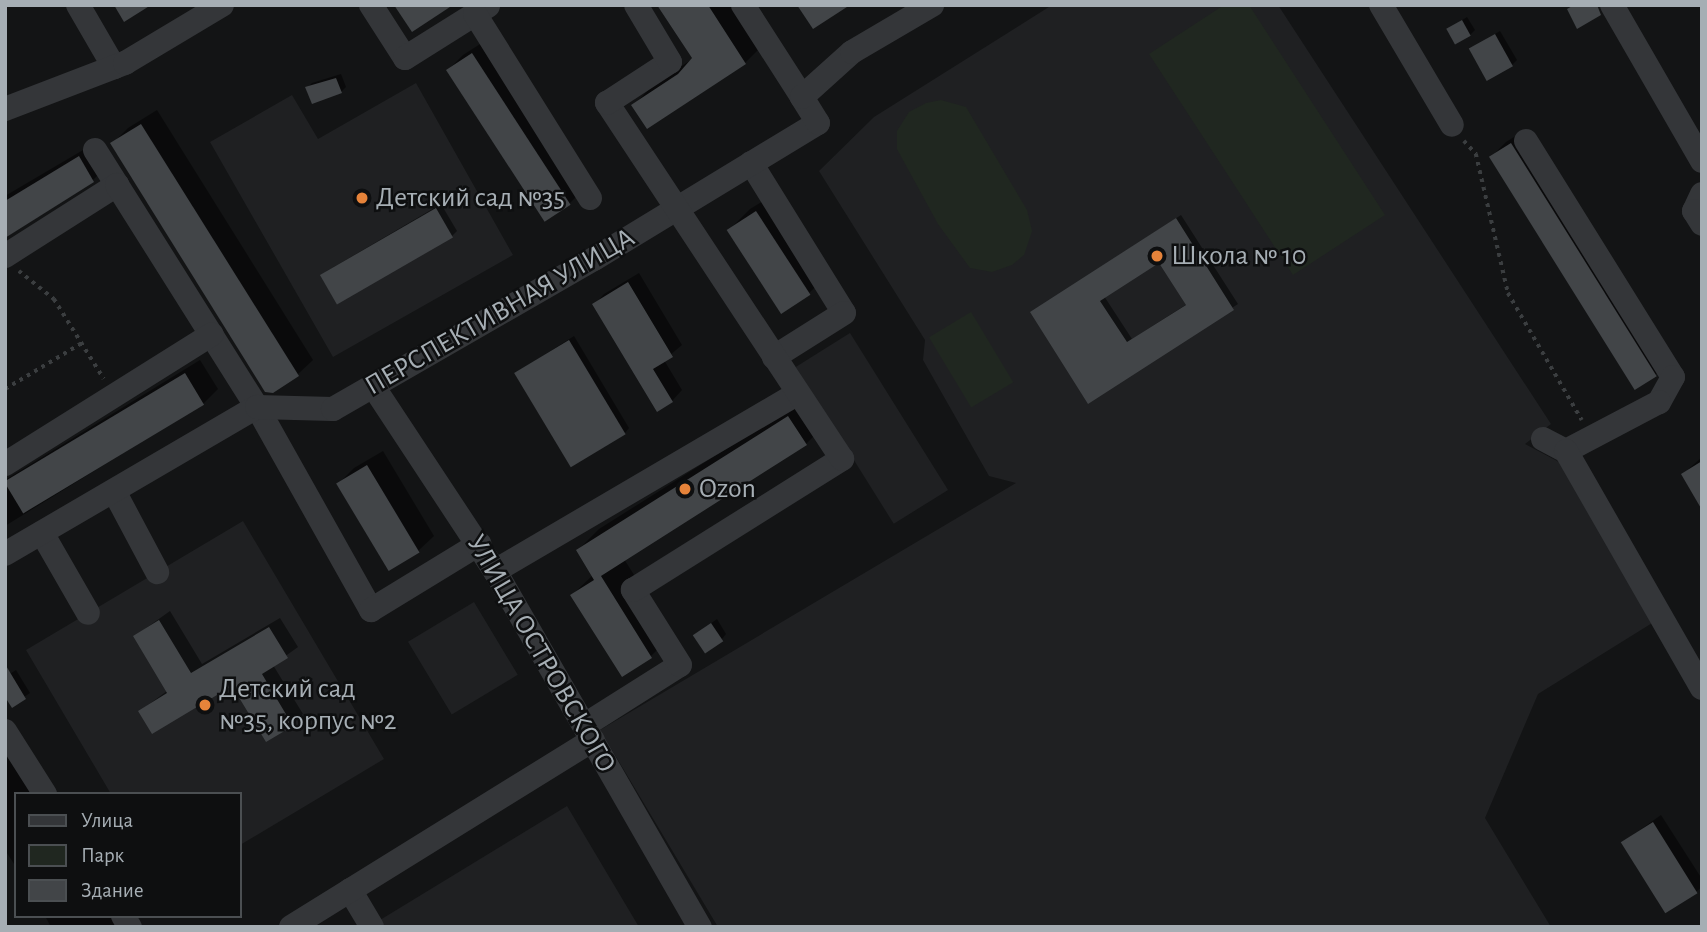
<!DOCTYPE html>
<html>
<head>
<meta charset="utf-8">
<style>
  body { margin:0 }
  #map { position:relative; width:1707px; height:932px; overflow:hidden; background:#131415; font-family:"Alegreya Sans",sans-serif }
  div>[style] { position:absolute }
  .built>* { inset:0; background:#1f2022; transform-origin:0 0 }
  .green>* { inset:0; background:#202720; transform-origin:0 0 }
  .shadow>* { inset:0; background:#0007 }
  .building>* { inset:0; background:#424548; transform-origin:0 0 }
  .path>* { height:3.5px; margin-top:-1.75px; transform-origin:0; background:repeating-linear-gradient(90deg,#3b3e40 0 3.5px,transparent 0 8.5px) }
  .minor>* { height:24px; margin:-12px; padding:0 12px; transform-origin:12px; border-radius:12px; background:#343639 }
  .dots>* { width:19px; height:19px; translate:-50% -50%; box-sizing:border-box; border:4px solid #0e0f10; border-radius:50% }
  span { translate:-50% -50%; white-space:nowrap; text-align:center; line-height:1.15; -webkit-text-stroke:5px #0e0f10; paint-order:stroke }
  .poi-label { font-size:28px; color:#a6aeb4 }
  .left { translate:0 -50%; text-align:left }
  .street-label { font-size:28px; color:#a6aeb4 }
  .frame { position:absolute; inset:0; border:7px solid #a6aeb4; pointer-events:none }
  .legend { position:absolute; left:14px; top:792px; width:228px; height:126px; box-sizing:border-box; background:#0e0f10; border:2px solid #4b4f52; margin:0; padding:9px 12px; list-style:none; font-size:21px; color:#a6aeb4 }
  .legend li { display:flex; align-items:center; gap:14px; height:35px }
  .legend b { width:35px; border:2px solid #4b4f52 }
</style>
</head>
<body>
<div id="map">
  <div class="built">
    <div style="clip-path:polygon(1052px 5px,1278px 5px,1551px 424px,1525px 444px,1559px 462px,1657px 620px,1538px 694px,1485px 818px,1551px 927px,718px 927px,600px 730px,1016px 483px,989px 476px,923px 360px,925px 340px,819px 171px,874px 117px)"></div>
    <div style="clip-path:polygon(416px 83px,513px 255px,333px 357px,210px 142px,292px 95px,318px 139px)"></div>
    <div style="left:850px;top:333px;width:185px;height:64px;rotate:58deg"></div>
    <div style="clip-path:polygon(243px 521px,384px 759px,240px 845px,240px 794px,111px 794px,26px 650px)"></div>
    <div style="left:474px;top:602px;width:85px;height:77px;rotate:59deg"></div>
    <div style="clip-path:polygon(567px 806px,639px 927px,385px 927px,380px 920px)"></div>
  </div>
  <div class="green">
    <div style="clip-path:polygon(1224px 5px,1249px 5px,1385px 215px,1293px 275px,1149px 54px)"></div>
    <div style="clip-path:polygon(941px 100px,966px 107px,1027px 210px,1032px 231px,1024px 255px,1012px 265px,992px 272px,970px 268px,938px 224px,897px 149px,897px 131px,909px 112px,926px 103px)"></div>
    <div style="left:971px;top:312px;width:82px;height:49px;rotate:59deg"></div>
  </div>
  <div class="shadow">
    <div style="clip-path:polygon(659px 5px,743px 5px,766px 42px,745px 63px,647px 127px,633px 106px,654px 84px,694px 58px)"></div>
    <div style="clip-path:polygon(1467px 17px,1475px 30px,1470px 35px,1448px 29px)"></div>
    <div style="clip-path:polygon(1500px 31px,1517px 60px,1512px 65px,1471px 49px)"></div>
    <div style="clip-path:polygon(488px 39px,584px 189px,569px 204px,545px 220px,448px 70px,463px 55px)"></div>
    <div style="clip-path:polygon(341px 74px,346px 87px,341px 92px,307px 88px,312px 83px)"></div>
    <div style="clip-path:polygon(157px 110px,313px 360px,297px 375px,112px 144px,128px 128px)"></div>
    <div style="clip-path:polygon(1527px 129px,1670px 361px,1654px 376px,1491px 157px,1506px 142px)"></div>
    <div style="clip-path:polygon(95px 143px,108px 165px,93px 180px,5px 238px,5px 196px)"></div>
    <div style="clip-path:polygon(778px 192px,830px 273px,808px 294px,729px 230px,750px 209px)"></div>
    <div style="clip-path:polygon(441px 204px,457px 231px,452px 236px,338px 303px,322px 275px,327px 271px)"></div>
    <div style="clip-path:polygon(evenodd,1181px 215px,1238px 304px,1089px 401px,1032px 312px,1181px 215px,1159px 261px,1187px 304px,1132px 339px,1104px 296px,1159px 261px)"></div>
    <div style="clip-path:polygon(639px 273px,682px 345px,664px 360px,682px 390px,672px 401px,594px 305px,604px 294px)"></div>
    <div style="clip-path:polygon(574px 336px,629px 428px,625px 433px,516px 373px)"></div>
    <div style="clip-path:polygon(200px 360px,218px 389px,203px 404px,5px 526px,5px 480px)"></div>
    <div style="clip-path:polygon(810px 396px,827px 423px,806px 444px,624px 559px,672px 635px,651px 656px,622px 674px,572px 595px,593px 575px,578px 550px,599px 529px)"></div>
    <div style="clip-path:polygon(383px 451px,434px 536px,418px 551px,389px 568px,339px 483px,354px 468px)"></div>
    <div style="clip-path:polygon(1702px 457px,1702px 507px,1683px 474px)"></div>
    <div style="clip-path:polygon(170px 611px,202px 664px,280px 618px,298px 647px,273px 665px,303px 714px,266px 740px,232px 684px,140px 711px,167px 691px,135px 636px)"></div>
    <div style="clip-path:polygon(717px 619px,726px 634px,722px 639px,695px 635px)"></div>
    <div style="clip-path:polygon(16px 670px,30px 693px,12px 705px,5px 677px)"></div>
    <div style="clip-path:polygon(5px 726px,47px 785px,58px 794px,16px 794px,16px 867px,5px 850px)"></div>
    <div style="clip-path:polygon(1661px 815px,1702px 879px,1702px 887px,1697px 891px,1666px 911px,1623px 842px)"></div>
    <div style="clip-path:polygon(45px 916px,121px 916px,127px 927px,51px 927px)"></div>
  </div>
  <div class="building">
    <div style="clip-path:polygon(114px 5px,151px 5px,124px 22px)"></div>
    <div style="clip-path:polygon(394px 5px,453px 5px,412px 32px)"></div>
    <div style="clip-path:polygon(657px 5px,708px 5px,746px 64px,647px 129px,631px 105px,678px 74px,692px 58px)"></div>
    <div style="clip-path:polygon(797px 5px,850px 5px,813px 29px)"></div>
    <div style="clip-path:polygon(1574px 5px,1597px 5px,1601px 15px,1577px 29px,1567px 9px)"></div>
    <div style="left:1462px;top:20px;width:18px;height:18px;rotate:61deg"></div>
    <div style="left:1495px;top:34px;width:37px;height:30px;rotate:61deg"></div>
    <div style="left:472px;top:53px;width:181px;height:31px;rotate:57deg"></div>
    <div style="clip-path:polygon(336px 78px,342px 93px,312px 104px,305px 87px)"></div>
    <div style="clip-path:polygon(141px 124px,299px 376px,273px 393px,265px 392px,110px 143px)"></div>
    <div style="left:1511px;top:143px;width:275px;height:26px;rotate:58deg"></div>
    <div style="clip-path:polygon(79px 156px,94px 182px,5px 238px,5px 201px)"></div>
    <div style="left:436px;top:208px;width:34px;height:134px;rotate:60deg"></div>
    <div style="left:756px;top:211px;width:100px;height:35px;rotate:57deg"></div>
    <div style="clip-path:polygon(evenodd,1176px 218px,1234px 310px,1088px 404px,1030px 312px,1176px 218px,1159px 263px,1186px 305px,1127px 342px,1100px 301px,1159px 263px)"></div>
    <div style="clip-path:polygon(628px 282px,673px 357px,653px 369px,673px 402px,657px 412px,592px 304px)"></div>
    <div style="left:569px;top:340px;width:110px;height:64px;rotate:59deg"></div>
    <div style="left:185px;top:373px;width:37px;height:211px;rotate:59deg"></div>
    <div style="clip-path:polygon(788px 416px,807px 445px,601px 576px,652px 658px,622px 677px,570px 595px,594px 580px,576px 550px)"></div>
    <div style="clip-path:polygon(1702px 461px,1702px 510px,1681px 474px)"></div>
    <div style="left:367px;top:465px;width:102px;height:36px;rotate:59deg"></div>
    <div style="clip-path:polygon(159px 620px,191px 673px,269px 627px,288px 658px,262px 674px,293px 726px,266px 742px,232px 686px,152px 734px,138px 711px,167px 693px,133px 636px)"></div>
    <div style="left:711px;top:623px;width:22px;height:22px;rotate:56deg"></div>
    <div style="clip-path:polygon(5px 664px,26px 699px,12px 708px,5px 697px)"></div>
    <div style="left:1653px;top:822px;width:84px;height:38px;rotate:58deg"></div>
  </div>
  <div class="path">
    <div style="left:1464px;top:141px;width:18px;rotate:47deg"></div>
    <div style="left:1476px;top:154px;width:143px;rotate:77deg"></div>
    <div style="left:1508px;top:293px;width:147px;rotate:59.8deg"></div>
    <div style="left:19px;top:271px;width:45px;rotate:38.7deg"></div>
    <div style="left:54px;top:299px;width:94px;rotate:58deg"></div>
    <div style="left:5px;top:389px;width:90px;rotate:-30.9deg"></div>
  </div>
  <div class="minor">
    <div style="left:78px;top:5px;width:72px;rotate:59.9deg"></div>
    <div style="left:371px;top:5px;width:63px;rotate:57.3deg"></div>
    <div style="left:405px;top:58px;width:98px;rotate:-32.1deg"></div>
    <div style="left:743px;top:5px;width:109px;rotate:57.3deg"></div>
    <div style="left:1381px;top:5px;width:139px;rotate:59.4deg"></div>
    <div style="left:1612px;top:5px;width:180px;rotate:60deg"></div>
    <div style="left:475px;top:14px;width:217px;rotate:58deg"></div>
    <div style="left:5px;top:109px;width:129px;rotate:-21deg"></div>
    <div style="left:125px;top:63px;width:113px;rotate:-30.9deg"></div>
    <div style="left:1526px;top:141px;width:278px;rotate:58.1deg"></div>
    <div style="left:1673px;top:377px;width:29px;rotate:119deg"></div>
    <div style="left:1659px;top:402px;width:105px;rotate:152.2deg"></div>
    <div style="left:95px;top:150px;width:41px;rotate:57.8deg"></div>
    <div style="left:751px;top:163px;width:176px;rotate:58.2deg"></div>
    <div style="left:844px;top:313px;width:83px;rotate:147.8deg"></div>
    <div style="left:1702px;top:194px;width:19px;rotate:115deg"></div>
    <div style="left:1694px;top:211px;width:15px;rotate:58deg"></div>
    <div style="left:5px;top:256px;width:133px;rotate:-32.4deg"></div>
    <div style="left:117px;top:185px;width:262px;rotate:57.8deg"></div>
    <div style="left:257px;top:407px;width:233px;rotate:60.7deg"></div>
    <div style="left:371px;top:610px;width:127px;rotate:-31.4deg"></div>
    <div style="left:373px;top:386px;width:222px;rotate:56.6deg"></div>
    <div style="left:495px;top:571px;width:411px;rotate:60.1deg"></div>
    <div style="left:1543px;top:439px;width:26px;rotate:28deg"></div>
    <div style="left:1566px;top:451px;width:273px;rotate:60.2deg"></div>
    <div style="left:5px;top:464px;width:244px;rotate:-32.1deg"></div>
    <div style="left:114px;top:491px;width:92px;rotate:62deg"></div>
    <div style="left:42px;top:533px;width:92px;rotate:60.1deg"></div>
    <div style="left:5px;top:554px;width:292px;rotate:-30.3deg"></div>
    <div style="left:257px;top:407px;width:76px;rotate:1.5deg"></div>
    <div style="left:333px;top:409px;width:301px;rotate:-29.9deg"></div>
    <div style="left:594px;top:259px;width:262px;rotate:-31.3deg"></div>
    <div style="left:818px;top:123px;width:31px;rotate:-122deg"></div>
    <div style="left:802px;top:97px;width:67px;rotate:-42deg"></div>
    <div style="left:852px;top:52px;width:93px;rotate:-30.4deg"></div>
    <div style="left:495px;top:571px;width:351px;rotate:-30.4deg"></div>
    <div style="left:585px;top:725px;width:112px;rotate:-32.3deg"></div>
    <div style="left:680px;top:665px;width:89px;rotate:-122.1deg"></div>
    <div style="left:633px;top:590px;width:247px;rotate:-32.1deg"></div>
    <div style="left:842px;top:459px;width:427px;rotate:-123.4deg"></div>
    <div style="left:607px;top:103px;width:75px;rotate:-33.1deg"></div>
    <div style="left:670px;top:62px;width:66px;rotate:-120.8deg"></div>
    <div style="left:5px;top:731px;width:75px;rotate:57.6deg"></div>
    <div style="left:350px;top:890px;width:43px;rotate:59.3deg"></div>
    <div style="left:123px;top:916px;width:13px;rotate:58deg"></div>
    <div style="left:291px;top:927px;width:355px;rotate:-31.8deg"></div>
  </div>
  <div class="dots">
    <div style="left:362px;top:198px;background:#e6833a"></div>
    <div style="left:1157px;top:256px;background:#e6833a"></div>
    <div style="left:685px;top:489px;background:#e6833a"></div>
    <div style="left:205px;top:705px;background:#e6833a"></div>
  </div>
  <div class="poi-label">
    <span class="left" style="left:376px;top:198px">Детский сад №35</span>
    <span class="left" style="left:1171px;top:256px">Школа № 10</span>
    <span class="left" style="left:699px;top:489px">Ozon</span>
    <span class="left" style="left:219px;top:705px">Детский сад<br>№35, корпус №2</span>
  </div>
  <div class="street-label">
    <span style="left:500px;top:312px;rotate:-30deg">ПЕРСПЕКТИВНАЯ УЛИЦА</span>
    <span style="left:541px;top:654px;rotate:60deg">УЛИЦА ОСТРОВСКОГО</span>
  </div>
  <div class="frame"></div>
  <ul class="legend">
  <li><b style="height:9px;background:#343639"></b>Улица</li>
  <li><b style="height:19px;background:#202720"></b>Парк</li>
  <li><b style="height:19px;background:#424548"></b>Здание</li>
  </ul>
</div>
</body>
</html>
